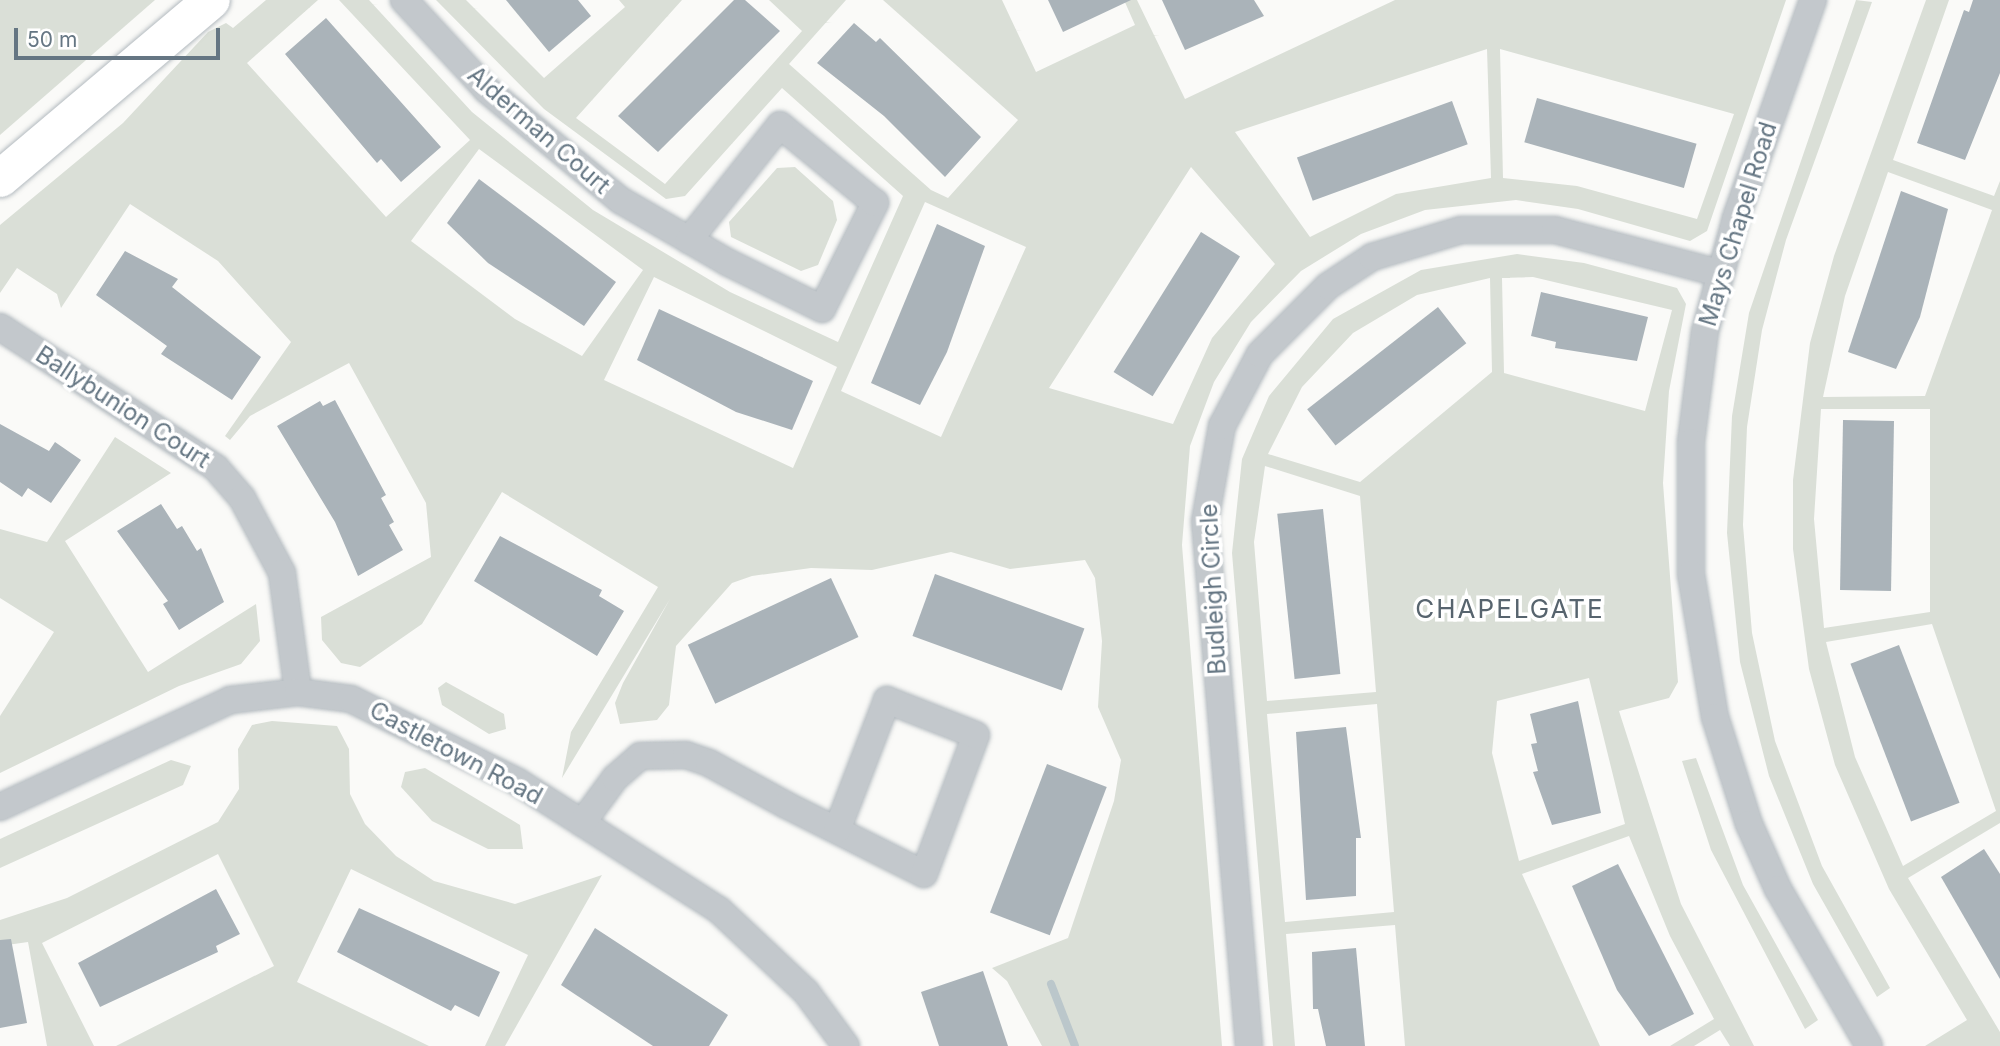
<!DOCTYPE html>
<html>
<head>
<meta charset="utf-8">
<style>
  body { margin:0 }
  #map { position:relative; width:2000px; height:1046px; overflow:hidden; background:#fafaf8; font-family:Inter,sans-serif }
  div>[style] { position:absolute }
  .green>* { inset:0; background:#dadfd7 }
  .stream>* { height:8px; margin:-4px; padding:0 4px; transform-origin:4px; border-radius:4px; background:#bbc7cb }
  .building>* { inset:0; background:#aab3b9; transform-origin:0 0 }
  .roads { filter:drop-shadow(0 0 2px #b3babf) drop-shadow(0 0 2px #b3babf) }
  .street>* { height:26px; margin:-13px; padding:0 13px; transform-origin:13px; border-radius:13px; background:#c3c8cc }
  .secondary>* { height:37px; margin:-18.5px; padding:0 18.5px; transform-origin:18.5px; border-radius:18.5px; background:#fff }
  span { translate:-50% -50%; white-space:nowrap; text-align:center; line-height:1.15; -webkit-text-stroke:7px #fff; paint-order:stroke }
  .street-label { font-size:24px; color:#657683 }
  .neighbourhood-label { font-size:26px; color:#57646e; letter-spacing:2px }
  .scale { position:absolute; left:14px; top:28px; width:206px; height:32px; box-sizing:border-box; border:4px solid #657683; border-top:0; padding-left:9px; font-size:21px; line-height:24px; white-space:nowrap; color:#657683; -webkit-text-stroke:5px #fff; paint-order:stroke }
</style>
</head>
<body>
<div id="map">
  <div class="green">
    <div style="clip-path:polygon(0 0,155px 0,0 135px)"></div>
    <div style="clip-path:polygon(evenodd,266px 0,318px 0,247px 63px,386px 217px,470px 140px,339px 0,369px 0,472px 112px,593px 210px,730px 292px,838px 342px,903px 196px,782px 88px,685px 196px,666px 199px,544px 109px,436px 0,466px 0,544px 78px,625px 7px,619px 0,682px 0,576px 118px,665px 184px,802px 31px,769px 0,846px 0,789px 64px,931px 190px,948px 198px,1018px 120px,883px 0,1002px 0,1036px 72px,1135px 25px,1124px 0,1137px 0,1185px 99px,1395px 0,1786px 0,1707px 231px,1690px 241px,1578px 209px,1516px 200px,1425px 210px,1361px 234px,1301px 271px,1251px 322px,1214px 382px,1190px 446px,1182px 545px,1222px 1046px,1042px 1046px,1007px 981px,992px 968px,1068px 938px,1114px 801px,1121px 760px,1098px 707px,1102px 641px,1095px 578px,1085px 560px,1010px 569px,951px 552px,872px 570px,811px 568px,752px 576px,732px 583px,676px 646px,669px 705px,657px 720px,620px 724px,615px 703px,623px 683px,670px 599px,562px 778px,571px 732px,658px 587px,502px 492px,422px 624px,360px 667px,341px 663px,322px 640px,321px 617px,431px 557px,426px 503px,349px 363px,250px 416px,230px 440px,225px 436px,291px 342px,218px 261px,130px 204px,61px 308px,57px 294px,17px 268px,0 293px,0 225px,123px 123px,208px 32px,226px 23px,233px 28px,266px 0,1487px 49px,1491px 178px,1396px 194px,1310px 237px,1235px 132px,1487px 49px,266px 0,1500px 49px,1734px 114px,1697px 219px,1577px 186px,1503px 178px,1500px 49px,266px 0,479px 149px,643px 270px,582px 356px,515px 319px,411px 241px,479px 149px,266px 0,1191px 167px,1275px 264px,1212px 338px,1173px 424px,1049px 388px,1191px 167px,266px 0,925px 202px,1026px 247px,941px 437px,841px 391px,925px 202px,266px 0,654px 277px,837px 367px,793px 468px,604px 380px,654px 277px)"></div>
    <div style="clip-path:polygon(1856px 0,1872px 2px,1786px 240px,1762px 330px,1747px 427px,1743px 525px,1752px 633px,1775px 741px,1822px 866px,1890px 988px,1877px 997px,1813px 884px,1769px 776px,1740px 662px,1727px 533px,1732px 416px,1749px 313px)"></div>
    <div style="clip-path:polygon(evenodd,1926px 0,1949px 0,1893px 160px,1994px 196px,2000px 181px,2000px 823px,1908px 878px,2000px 1032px,2000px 1046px,1925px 1046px,1967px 1020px,1889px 889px,1835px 765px,1809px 669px,1793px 549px,1793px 480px,1810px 343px,1834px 256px,1926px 0,1888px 172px,1992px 210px,1925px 396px,1823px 397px,1845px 296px,1888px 172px,1926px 0,1821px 409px,1930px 409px,1930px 612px,1824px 628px,1814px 519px,1821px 409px,1926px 0,1932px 624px,1996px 811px,1903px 866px,1855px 757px,1826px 642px,1932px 624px)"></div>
    <div style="clip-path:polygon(795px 167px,833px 201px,837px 220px,818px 265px,801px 271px,731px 237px,729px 222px,777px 168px)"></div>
    <div style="clip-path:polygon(evenodd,1517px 254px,1584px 263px,1677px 288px,1686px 304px,1669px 391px,1663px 483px,1678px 682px,1669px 698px,1619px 711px,1681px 904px,1754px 1046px,1730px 1046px,1720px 1030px,1694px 1046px,1670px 1046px,1714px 1019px,1670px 936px,1629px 836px,1522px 874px,1600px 1046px,1405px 1046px,1395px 925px,1286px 934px,1295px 1046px,1273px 1046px,1232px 553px,1242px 459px,1269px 396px,1333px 319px,1421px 270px,1517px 254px,1533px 277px,1672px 310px,1645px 411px,1504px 373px,1502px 278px,1533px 277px,1517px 254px,1490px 278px,1492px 372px,1360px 482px,1268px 454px,1302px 387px,1353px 333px,1417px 295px,1490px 278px,1517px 254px,1265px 466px,1360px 496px,1376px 692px,1267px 701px,1254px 542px,1265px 466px,1517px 254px,1589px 678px,1625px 824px,1519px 861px,1492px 753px,1497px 701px,1589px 678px,1517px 254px,1377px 704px,1394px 912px,1285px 922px,1267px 714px,1377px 704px)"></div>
    <div style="clip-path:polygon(115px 437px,171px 473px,65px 541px,148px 672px,256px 604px,260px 641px,241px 664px,179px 686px,0 773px,0 716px,54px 632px,0 598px,0 529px,47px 542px)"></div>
    <div style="clip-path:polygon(446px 682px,504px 714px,506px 729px,489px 734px,442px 705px,438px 688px)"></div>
    <div style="clip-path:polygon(272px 721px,337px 726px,349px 749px,350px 794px,365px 824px,396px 856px,434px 881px,515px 904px,602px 875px,505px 1046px,485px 1046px,528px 955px,351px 869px,297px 982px,429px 1046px,116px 1046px,274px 966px,218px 854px,42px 943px,94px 1046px,47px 1046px,28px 942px,0 946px,0 920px,67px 898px,218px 822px,239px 789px,238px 749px,252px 725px)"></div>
    <div style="clip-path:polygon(1696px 758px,1743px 885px,1818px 1020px,1805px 1029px,1711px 850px,1682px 761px)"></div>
    <div style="clip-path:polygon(171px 760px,191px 766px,183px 785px,0 868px,0 839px)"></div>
    <div style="clip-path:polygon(425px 768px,520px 825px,523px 849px,488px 849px,432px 821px,401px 787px,405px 772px)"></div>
  </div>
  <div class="stream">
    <div style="left:1051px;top:984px;width:66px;rotate:68.8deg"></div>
  </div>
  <div class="building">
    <div style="clip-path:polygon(506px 0,578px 0,591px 16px,549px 52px)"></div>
    <div style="clip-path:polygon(734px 0,745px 0,780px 31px,658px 152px,618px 116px)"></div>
    <div style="clip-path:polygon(1048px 0,1131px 0,1063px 32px)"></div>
    <div style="clip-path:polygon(1162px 0,1254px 0,1264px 16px,1185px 50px)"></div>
    <div style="clip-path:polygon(1973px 0,2000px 0,2000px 73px,1965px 160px,1917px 143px,1964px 10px,1969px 12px)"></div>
    <div style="clip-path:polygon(326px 18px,441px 147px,401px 182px,381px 159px,377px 163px,285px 54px)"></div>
    <div style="clip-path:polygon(854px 23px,876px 42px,880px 38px,981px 137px,945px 177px,884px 116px,817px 63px)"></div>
    <div style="left:1537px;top:98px;width:166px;height:46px;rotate:16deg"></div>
    <div style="left:1452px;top:101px;width:46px;height:165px;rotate:70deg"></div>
    <div style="clip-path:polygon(479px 179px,616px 282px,584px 326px,488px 263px,447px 223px)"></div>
    <div style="clip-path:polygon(1901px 191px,1948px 209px,1920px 317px,1896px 369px,1848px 352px)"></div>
    <div style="clip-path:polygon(937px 224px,985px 246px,947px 352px,920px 405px,871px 383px)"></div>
    <div style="left:1201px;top:232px;width:46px;height:165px;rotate:32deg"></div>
    <div style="clip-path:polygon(125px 251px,178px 279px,172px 287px,261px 357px,232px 400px,161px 354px,167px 346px,96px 295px)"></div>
    <div style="clip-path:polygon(1541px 292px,1648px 317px,1637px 361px,1555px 348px,1556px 342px,1531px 336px)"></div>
    <div style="left:1438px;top:307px;width:46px;height:166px;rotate:52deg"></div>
    <div style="clip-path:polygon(659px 309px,813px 381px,792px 430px,736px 412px,637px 360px)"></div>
    <div style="clip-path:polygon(335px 400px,386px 495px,381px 498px,394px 522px,389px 525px,403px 550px,358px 576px,335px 522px,277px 426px,320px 401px,323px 406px)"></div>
    <div style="left:1894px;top:421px;width:170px;height:51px;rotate:91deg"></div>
    <div style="clip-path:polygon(0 424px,49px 451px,55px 442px,81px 460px,51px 503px,28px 488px,22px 497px,0 482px)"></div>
    <div style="clip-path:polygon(161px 504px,177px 529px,182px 526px,197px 551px,201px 548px,224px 602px,179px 630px,163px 604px,168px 601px,117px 531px)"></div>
    <div style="left:1323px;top:509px;width:166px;height:46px;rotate:84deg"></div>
    <div style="clip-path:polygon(500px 536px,602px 590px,599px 596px,624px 611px,597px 656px,474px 581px)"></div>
    <div style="left:935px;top:574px;width:159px;height:66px;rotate:20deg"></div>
    <div style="left:831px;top:578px;width:65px;height:158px;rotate:65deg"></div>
    <div style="left:1899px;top:645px;width:169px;height:52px;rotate:69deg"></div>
    <div style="clip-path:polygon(1578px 701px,1601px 813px,1552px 825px,1533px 772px,1538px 771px,1531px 744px,1537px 743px,1530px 714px)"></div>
    <div style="clip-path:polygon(1346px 727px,1361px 838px,1356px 838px,1356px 896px,1306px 900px,1296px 732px)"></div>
    <div style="left:1047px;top:764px;width:64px;height:159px;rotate:21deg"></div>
    <div style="clip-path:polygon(1984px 849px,2000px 874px,2000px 979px,1941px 877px)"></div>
    <div style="clip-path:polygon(1618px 864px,1694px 1014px,1649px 1036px,1617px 990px,1572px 886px)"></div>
    <div style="clip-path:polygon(216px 889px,240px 934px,216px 946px,218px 952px,100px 1007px,78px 963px)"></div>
    <div style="clip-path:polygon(359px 908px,500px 972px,479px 1017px,455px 1005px,451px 1011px,337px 952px)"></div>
    <div style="clip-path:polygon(595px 928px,728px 1015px,709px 1046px,653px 1046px,561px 985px)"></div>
    <div style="clip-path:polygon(11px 939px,27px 1023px,0 1028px,0 940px)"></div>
    <div style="clip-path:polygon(1356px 948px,1365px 1046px,1326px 1046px,1318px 1009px,1313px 1009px,1312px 952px)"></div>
    <div style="clip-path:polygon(983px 971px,1008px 1046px,939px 1046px,921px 992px)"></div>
  </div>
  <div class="roads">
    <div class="street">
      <div style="left:404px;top:0;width:122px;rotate:47.3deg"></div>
      <div style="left:487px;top:90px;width:173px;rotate:39.6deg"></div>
      <div style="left:620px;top:200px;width:80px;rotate:30.1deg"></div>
      <div style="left:689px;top:240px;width:44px;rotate:30.1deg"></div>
      <div style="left:727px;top:262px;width:106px;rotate:26.3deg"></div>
      <div style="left:822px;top:309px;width:119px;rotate:-63.4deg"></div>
      <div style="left:875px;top:203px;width:123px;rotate:-140.6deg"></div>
      <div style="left:780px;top:125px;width:147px;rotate:128.4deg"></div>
      <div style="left:1813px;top:0;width:231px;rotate:109.5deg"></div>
      <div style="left:1736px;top:218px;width:117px;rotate:105.3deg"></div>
      <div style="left:1705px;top:331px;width:112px;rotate:97.2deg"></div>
      <div style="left:1691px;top:442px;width:132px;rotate:90deg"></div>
      <div style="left:1691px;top:574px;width:145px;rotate:80.5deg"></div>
      <div style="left:1715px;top:717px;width:112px;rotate:72.4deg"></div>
      <div style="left:1749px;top:824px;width:71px;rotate:66deg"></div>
      <div style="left:1778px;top:889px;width:181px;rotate:59.9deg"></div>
      <div style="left:0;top:327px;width:258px;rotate:33.1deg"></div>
      <div style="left:216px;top:468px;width:40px;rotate:49deg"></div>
      <div style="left:242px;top:498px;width:85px;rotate:61.9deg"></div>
      <div style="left:282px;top:573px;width:120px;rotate:82.3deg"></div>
      <div style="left:0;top:807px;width:254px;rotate:-24.9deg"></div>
      <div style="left:230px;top:700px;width:68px;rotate:-6.7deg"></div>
      <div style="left:298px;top:692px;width:53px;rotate:7.5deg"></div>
      <div style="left:351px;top:699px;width:186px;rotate:26.4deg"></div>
      <div style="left:518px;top:782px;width:238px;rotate:32.5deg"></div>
      <div style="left:719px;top:910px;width:120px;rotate:43.3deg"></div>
      <div style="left:806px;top:992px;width:67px;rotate:53.5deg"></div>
      <div style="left:582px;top:823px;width:56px;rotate:-53.7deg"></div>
      <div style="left:615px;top:778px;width:33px;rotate:-41deg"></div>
      <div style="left:640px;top:756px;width:46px;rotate:-1.2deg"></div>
      <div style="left:686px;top:755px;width:24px;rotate:19deg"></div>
      <div style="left:709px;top:763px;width:88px;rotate:28.6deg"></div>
      <div style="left:786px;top:805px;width:154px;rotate:26.6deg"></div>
      <div style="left:924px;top:874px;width:148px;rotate:-69.5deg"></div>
      <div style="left:976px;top:735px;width:96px;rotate:-158.5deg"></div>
      <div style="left:887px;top:700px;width:139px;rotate:111deg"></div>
      <div style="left:1249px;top:1046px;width:527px;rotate:-94.79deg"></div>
      <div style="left:1205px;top:521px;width:97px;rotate:-79.9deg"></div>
      <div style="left:1222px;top:426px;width:81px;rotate:-62.2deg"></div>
      <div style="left:1260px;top:354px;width:96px;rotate:-45deg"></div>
      <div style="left:1328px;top:286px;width:53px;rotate:-33.4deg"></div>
      <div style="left:1372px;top:257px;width:93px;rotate:-16.9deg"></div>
      <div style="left:1461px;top:230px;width:94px"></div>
      <div style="left:1555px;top:230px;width:170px;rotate:14.7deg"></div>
    </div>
    <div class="secondary">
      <div style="left:0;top:178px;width:276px;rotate:-40.2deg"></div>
    </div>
  </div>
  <div class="street-label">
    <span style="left:539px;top:130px;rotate:41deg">Alderman Court</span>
    <span style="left:1738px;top:224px;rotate:-73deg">Mays Chapel Road</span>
    <span style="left:123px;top:407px;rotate:33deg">Ballybunion Court</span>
    <span style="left:1213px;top:589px;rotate:-93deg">Budleigh Circle</span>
    <span style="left:456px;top:753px;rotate:28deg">Castletown Road</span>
  </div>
  <div class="neighbourhood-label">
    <span style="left:1510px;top:609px">CHAPELGATE</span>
  </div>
  <div class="scale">50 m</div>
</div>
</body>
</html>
